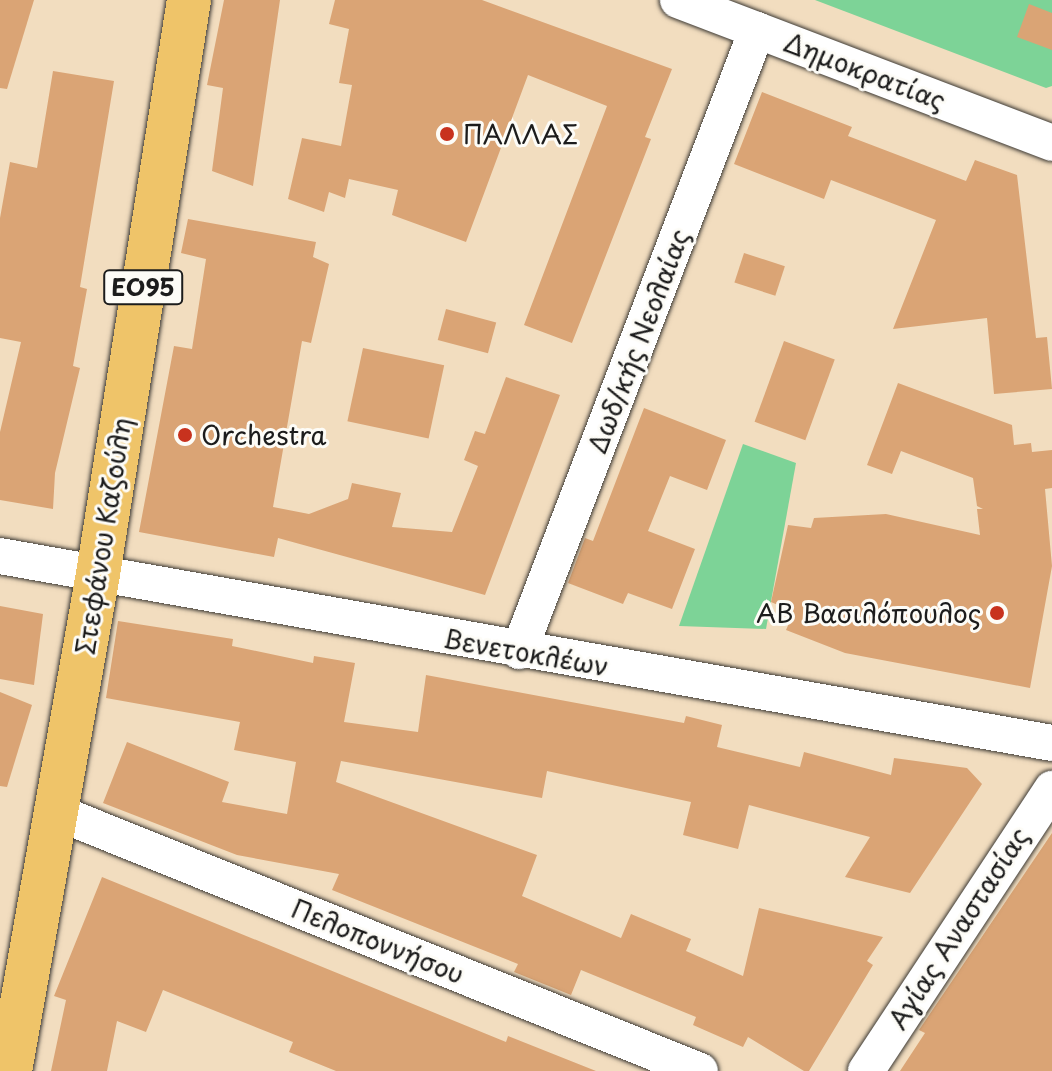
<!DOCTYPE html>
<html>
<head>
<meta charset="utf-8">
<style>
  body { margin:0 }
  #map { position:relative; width:1052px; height:1071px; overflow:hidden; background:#f2ddbf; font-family:"Playpen Sans",sans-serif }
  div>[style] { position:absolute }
  .green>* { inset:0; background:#7dd397 }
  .building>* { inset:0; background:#daa475; transform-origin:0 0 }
  .roads { filter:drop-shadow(0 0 2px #3c3934) drop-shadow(0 0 2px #3c3934) }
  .minor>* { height:36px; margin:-18px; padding:0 18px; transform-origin:18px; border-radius:18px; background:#fff }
  .major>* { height:44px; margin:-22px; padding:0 22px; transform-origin:22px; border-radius:22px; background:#efc469 }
  .dots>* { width:22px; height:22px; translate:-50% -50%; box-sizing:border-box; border:4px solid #fdfcf7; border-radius:50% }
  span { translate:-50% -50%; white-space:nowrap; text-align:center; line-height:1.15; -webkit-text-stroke:6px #fdfcf7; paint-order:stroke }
  .shield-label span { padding:2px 6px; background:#fdfcf7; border:2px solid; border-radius:6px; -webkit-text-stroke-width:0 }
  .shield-label { font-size:24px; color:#1c1c1c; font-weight:700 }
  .street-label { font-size:26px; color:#1c1c1c }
  .poi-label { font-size:26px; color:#1c1c1c }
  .left { translate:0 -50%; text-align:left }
  .right { translate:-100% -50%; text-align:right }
</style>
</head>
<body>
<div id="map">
  <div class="green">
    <div style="clip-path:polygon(815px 0,1052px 0,1052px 86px,1046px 88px)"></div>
    <div style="clip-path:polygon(743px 444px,796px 463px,766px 629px,679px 626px)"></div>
  </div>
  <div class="building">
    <div style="clip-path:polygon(0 0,34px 0,7px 89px,0 88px)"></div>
    <div style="clip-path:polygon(224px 0,280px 0,253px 186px,212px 171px,223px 88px,207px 85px)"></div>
    <div style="clip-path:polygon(335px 0,482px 0,672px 69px,645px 137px,651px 139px,572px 343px,524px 325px,607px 106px,528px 75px,466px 242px,392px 215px,398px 190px,349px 179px,345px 198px,329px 192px,324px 212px,288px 199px,302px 138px,341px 146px,352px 85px,339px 83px,349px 29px,329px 24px)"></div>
    <div style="clip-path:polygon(1029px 4px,1052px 13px,1052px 50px,1017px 37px)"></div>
    <div style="clip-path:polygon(53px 71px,114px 81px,80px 287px,87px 289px,73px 366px,80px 368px,55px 473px,53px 509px,0 500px,0 432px,21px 342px,0 338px,0 218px,10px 162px,37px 168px)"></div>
    <div style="clip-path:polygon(762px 92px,852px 127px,848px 136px,966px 181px,975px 160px,1017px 175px,1036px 338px,1047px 337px,1052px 389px,994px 394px,987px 318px,893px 329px,936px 220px,831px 180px,824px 199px,734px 164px)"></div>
    <div style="clip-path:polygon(188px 219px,316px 242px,313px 257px,329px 264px,311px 343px,302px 341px,273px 507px,309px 514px,348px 499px,352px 483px,401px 493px,392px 527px,452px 532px,478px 466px,464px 460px,475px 431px,485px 434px,506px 377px,560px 395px,485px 595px,278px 538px,274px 557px,139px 532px,174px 346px,192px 349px,206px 259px,181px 253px)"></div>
    <div style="left:744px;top:253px;width:43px;height:31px;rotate:18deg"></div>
    <div style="left:446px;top:309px;width:52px;height:32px;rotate:15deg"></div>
    <div style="left:784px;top:341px;width:54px;height:86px;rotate:20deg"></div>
    <div style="left:363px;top:348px;width:83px;height:75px;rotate:12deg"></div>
    <div style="clip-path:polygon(898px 383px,1012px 425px,1014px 445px,1031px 443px,1032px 452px,1052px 450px,1052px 488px,1045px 489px,1052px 566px,1030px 688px,845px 653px,786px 630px,794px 612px,771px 602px,788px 525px,811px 528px,814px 518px,886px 514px,980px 535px,977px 509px,983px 509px,977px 506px,973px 478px,901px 451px,892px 474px,867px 465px)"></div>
    <div style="clip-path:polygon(644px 408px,726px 440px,707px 490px,670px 476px,648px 531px,695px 549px,672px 609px,628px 593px,623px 604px,568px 583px,585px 538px,593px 541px)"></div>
    <div style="clip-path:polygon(0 606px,43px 614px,34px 685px,0 679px)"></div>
    <div style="clip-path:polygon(118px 621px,233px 639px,232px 646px,313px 663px,314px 656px,355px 663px,344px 722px,418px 732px,426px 675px,684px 723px,686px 716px,722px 725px,717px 747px,800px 767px,804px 752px,891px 775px,894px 758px,967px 768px,982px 784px,910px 893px,845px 877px,870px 837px,749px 805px,738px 849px,683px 835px,691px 802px,547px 771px,542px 798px,341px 761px,336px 782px,537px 855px,522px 896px,621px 938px,631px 914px,691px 939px,686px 951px,743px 976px,759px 908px,883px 937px,867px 961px,873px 965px,809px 1071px,804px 1071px,748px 1037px,743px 1047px,693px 1025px,696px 1017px,581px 970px,571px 995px,514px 972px,518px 964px,332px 890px,339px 874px,237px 855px,103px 803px,127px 742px,229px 782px,222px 802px,287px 814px,296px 762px,234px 750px,240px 722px,106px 698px)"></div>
    <div style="clip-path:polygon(0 692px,32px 705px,7px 787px,0 786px)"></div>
    <div style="clip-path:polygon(1052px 833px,1052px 1071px,900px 1071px,925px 1033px,919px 1030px)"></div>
    <div style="clip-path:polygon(102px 877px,506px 1042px,508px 1036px,596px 1071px,336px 1071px,289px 1052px,293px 1042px,163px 990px,146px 1032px,117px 1021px,107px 1071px,51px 1071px,66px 1000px,54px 996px)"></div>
  </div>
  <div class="roads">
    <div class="minor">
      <div style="left:678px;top:0;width:400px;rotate:20.9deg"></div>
      <div style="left:0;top:556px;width:1068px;rotate:10.08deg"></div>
      <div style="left:519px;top:651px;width:665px;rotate:-69.03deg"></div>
      <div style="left:56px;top:812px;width:694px;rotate:21.91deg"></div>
      <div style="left:866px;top:1071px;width:338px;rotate:-56.6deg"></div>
    </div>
    <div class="major">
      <div style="left:10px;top:1071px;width:505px;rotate:-79.96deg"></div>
      <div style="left:98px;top:574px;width:581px;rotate:-80.99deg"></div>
    </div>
  </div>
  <div class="dots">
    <div style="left:447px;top:134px;background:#c8321e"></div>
    <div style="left:185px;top:435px;background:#c8321e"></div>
    <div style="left:997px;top:613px;background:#c8321e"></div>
  </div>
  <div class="shield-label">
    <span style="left:143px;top:287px">ΕΟ95</span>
  </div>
  <div class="street-label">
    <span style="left:865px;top:71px;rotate:21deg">Δημοκρατίας</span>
    <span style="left:638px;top:341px;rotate:-69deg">Δωδ/κής Νεολαίας</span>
    <span style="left:103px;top:536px;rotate:-81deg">Στεφάνου Καζούλη</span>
    <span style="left:526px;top:652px;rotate:10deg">Βενετοκλέων</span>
    <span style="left:958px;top:928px;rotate:-57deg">Αγίας Αναστασίας</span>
    <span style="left:378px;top:941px;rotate:22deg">Πελοποννήσου</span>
  </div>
  <div class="poi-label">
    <span class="left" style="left:463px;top:134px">ΠΑΛΛΑΣ</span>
    <span class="left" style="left:201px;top:435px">Orchestra</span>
    <span class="right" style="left:981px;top:613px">AB Βασιλόπουλος</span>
  </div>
</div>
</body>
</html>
